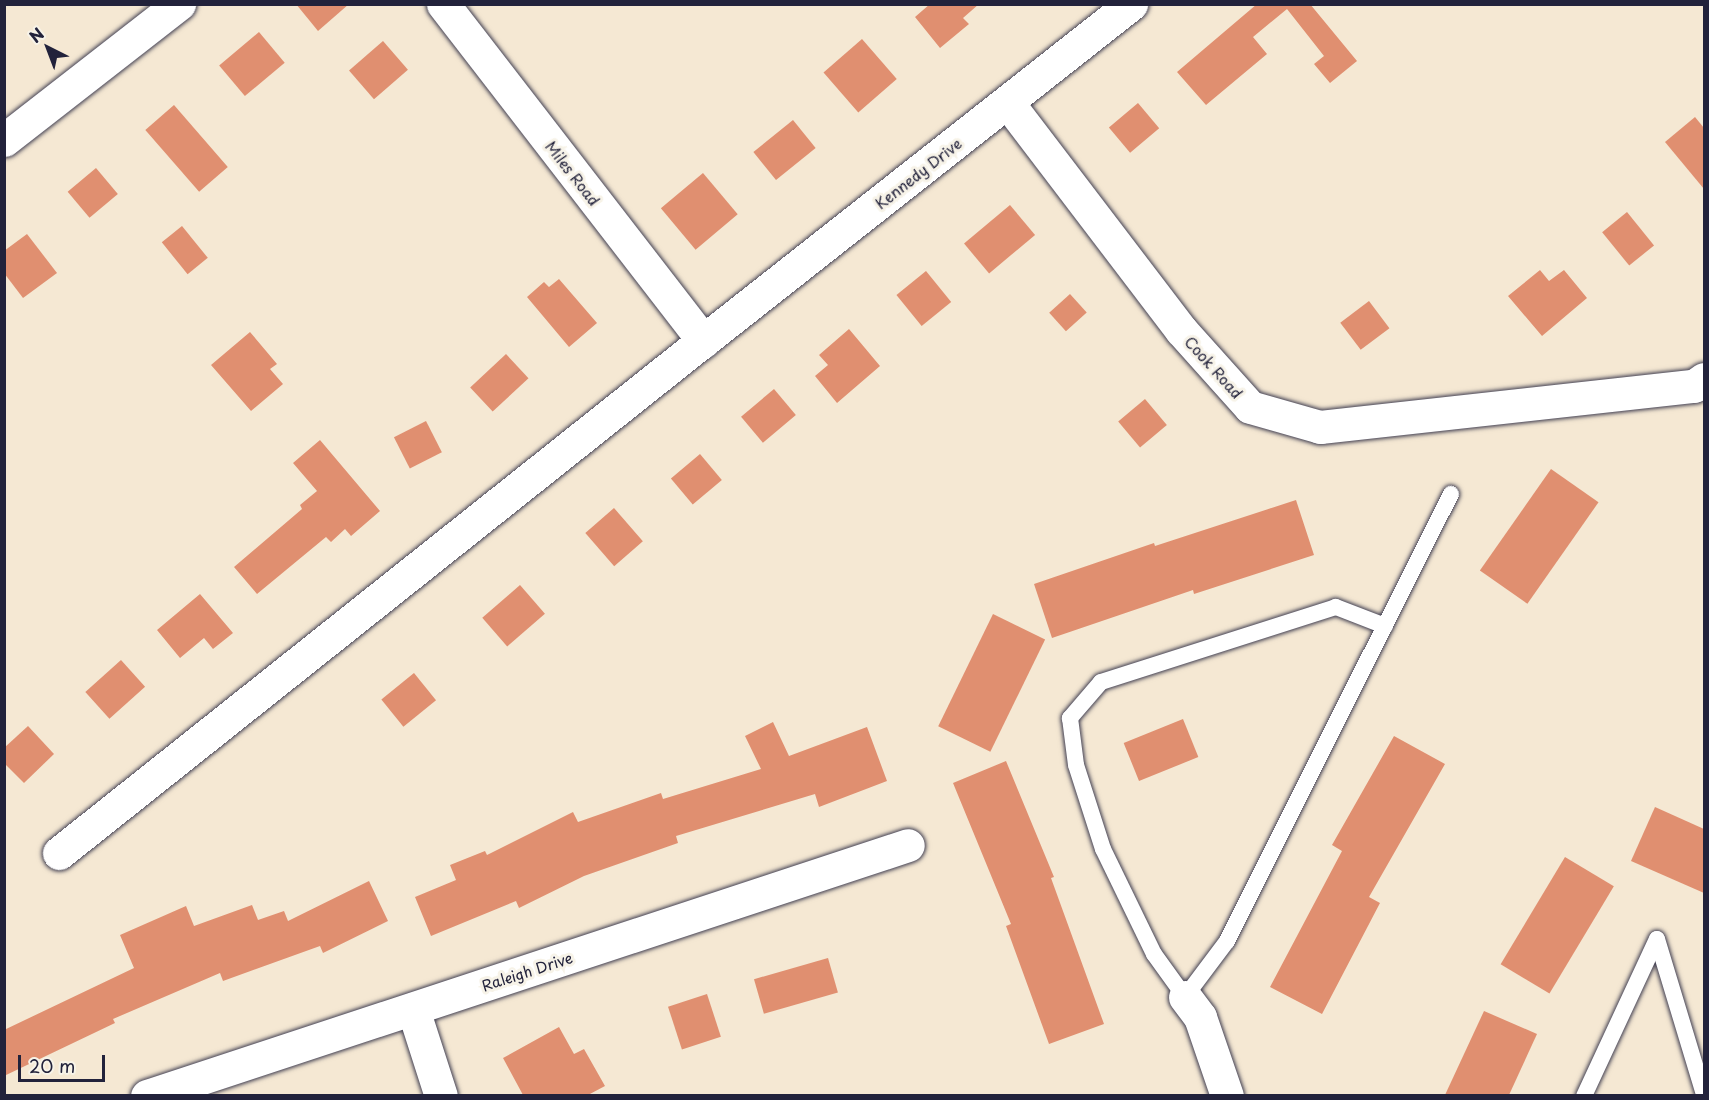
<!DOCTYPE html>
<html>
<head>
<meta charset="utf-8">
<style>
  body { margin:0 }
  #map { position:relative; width:1709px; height:1100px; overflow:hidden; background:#f5e8d3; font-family:"Playpen Sans",sans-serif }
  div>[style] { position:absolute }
  .building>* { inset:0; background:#e08f70; transform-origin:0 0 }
  .roads { filter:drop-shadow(0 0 2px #424052) drop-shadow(0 0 2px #424052) }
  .service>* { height:16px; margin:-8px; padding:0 8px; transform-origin:8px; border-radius:8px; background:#fff }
  .minor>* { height:33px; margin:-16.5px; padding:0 16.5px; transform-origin:16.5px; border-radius:16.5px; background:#fff }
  span { translate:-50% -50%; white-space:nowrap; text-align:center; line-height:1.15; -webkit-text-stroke:6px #f7f3e8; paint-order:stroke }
  .street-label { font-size:15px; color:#22223b }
  .frame { position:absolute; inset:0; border:6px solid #22223b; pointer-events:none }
  .north { position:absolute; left:18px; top:18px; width:60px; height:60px; -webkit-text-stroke:4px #f7f3e8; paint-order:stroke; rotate:318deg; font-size:16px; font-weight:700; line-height:24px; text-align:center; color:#22223b }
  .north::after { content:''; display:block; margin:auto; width:21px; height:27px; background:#22223b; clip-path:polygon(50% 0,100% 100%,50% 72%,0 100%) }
  .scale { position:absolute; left:18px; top:1055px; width:87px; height:27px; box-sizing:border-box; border:3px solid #22223b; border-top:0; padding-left:8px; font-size:18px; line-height:21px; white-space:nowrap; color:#22223b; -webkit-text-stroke:4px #f7f3e8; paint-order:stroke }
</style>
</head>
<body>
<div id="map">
  <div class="building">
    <div style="clip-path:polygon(296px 4px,349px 4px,318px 31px)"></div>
    <div style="clip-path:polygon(930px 4px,979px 4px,963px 18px,969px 24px,940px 48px,915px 17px)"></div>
    <div style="clip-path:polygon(1257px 4px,1310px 4px,1357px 61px,1330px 83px,1314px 64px,1324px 56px,1287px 9px,1253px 37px,1267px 54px,1206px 105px,1177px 72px)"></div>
    <div style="left:259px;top:32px;width:40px;height:52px;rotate:50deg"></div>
    <div style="left:862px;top:39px;width:53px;height:51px;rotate:49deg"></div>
    <div style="left:383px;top:41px;width:38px;height:45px;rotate:49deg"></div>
    <div style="left:1138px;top:103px;width:33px;height:38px;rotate:50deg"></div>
    <div style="left:174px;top:105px;width:82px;height:38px;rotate:49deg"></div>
    <div style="clip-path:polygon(1695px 117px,1704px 128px,1704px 189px,1665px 142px)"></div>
    <div style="left:793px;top:120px;width:36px;height:51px;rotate:51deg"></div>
    <div style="left:96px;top:168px;width:34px;height:37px;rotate:50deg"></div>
    <div style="left:703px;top:173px;width:54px;height:55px;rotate:50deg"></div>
    <div style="left:1010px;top:205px;width:39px;height:60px;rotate:50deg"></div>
    <div style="left:1627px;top:212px;width:43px;height:32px;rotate:51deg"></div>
    <div style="left:182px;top:226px;width:41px;height:26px;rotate:51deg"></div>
    <div style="clip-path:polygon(27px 234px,57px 273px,23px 298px,4px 273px,4px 251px)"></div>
    <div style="clip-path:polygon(1540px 270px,1549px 281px,1564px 270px,1587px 298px,1542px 336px,1508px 296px)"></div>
    <div style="left:926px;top:271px;width:40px;height:38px;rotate:51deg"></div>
    <div style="clip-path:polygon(559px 279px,597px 323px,569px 347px,527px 297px,544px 282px,549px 287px)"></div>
    <div style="left:1070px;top:294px;width:25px;height:28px;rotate:48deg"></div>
    <div style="left:1369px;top:301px;width:34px;height:36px;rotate:53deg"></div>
    <div style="clip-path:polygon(849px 329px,880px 366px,837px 403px,815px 376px,828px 365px,819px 355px)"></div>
    <div style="clip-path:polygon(250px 332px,277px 364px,270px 369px,283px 384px,251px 411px,211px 365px)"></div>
    <div style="left:506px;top:354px;width:33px;height:49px;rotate:47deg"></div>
    <div style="left:774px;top:389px;width:34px;height:43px;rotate:50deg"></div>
    <div style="left:1145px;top:399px;width:34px;height:35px;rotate:50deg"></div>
    <div style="left:426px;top:421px;width:35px;height:36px;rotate:63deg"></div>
    <div style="clip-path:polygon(320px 440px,380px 511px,351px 536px,345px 529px,331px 542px,326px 537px,257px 594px,234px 567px,302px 509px,300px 505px,317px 491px,293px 463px)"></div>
    <div style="left:700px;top:454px;width:34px;height:38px;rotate:50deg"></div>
    <div style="left:1551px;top:469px;width:58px;height:124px;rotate:35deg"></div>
    <div style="clip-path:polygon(1296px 500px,1314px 555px,1194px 594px,1193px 590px,1052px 638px,1034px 584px,1154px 543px,1155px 546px)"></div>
    <div style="left:614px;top:508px;width:44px;height:38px;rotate:49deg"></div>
    <div style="left:520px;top:585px;width:38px;height:50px;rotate:49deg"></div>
    <div style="clip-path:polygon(200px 594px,233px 633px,213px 649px,204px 638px,180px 658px,157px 630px)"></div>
    <div style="left:993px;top:614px;width:58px;height:125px;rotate:26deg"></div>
    <div style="left:121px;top:660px;width:36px;height:48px;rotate:48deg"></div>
    <div style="left:414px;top:673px;width:35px;height:42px;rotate:51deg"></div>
    <div style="left:1183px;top:719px;width:41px;height:64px;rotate:68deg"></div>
    <div style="clip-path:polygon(773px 722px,789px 756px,867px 727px,887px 781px,819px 807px,815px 794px,676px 836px,678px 843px,584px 876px,519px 908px,516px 901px,431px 936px,415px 897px,456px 880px,450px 865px,485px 851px,487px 855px,573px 812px,578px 822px,661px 793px,663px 799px,761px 769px,745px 736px)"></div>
    <div style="clip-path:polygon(28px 726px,54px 754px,24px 783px,4px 763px,4px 748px)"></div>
    <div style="clip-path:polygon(1394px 736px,1445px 764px,1369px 897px,1380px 903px,1322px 1014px,1270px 987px,1342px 851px,1332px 845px)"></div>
    <div style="clip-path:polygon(1006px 761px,1054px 877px,1051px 878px,1104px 1024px,1049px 1044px,1006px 926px,1011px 924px,953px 783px)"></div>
    <div style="clip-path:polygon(1655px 807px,1704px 829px,1704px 893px,1631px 861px)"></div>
    <div style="left:1565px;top:857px;width:57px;height:125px;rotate:31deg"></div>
    <div style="clip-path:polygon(369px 881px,388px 921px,323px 953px,320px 946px,223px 981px,220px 973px,113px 1019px,115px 1023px,4px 1076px,4px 1030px,134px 968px,120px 935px,186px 906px,194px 926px,252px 905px,258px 920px,284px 911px,288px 921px)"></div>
    <div style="left:828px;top:958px;width:36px;height:77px;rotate:74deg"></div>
    <div style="left:707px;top:994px;width:45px;height:41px;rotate:72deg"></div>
    <div style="clip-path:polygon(1484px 1011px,1537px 1034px,1509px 1095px,1445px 1095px)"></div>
    <div style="clip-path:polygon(559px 1027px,574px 1054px,584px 1049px,605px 1086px,588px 1095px,523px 1095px,503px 1058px)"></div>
  </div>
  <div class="roads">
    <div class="service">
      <div style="left:1385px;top:626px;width:53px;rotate:-158.8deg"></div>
      <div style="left:1336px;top:607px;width:247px;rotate:162.3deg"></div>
      <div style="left:1101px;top:682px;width:48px;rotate:130.7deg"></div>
      <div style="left:1070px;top:718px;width:47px;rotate:82.7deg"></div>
      <div style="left:1076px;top:765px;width:88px;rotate:72.2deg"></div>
      <div style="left:1103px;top:849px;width:117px;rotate:64.1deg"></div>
      <div style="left:1154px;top:954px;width:53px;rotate:54.2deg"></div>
      <div style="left:1185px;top:997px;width:70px;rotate:-53.1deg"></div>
      <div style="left:1227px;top:941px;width:500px;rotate:-63.4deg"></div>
      <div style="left:1584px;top:1096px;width:173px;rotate:-65.1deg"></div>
      <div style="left:1657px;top:939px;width:163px;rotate:73.2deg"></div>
    </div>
    <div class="minor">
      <div style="left:443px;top:4px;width:426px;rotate:52.3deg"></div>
      <div style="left:1008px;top:103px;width:285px;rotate:52.7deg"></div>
      <div style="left:1181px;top:330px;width:103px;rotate:48.1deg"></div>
      <div style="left:1250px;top:407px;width:73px;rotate:15.9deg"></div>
      <div style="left:1320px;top:427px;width:376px;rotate:-6.3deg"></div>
      <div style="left:1694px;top:386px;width:12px;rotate:-35deg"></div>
      <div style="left:4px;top:140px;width:222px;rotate:-37.9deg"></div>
      <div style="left:59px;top:853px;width:823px;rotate:-38.49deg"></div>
      <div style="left:703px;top:341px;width:545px;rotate:-38.22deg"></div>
      <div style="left:1185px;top:997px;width:25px;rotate:53deg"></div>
      <div style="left:1200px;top:1017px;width:83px;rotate:71.1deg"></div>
      <div style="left:413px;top:1009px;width:91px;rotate:72.2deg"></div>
      <div style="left:147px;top:1096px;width:801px;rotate:-18.25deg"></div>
    </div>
  </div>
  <div class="street-label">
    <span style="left:573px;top:173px;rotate:52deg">Miles Road</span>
    <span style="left:918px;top:173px;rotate:-38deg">Kennedy Drive</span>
    <span style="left:1214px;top:367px;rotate:48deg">Cook Road</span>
    <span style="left:527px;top:971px;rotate:-18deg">Raleigh Drive</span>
  </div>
  <div class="frame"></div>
  <div class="north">N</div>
  <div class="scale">20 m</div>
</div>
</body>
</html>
